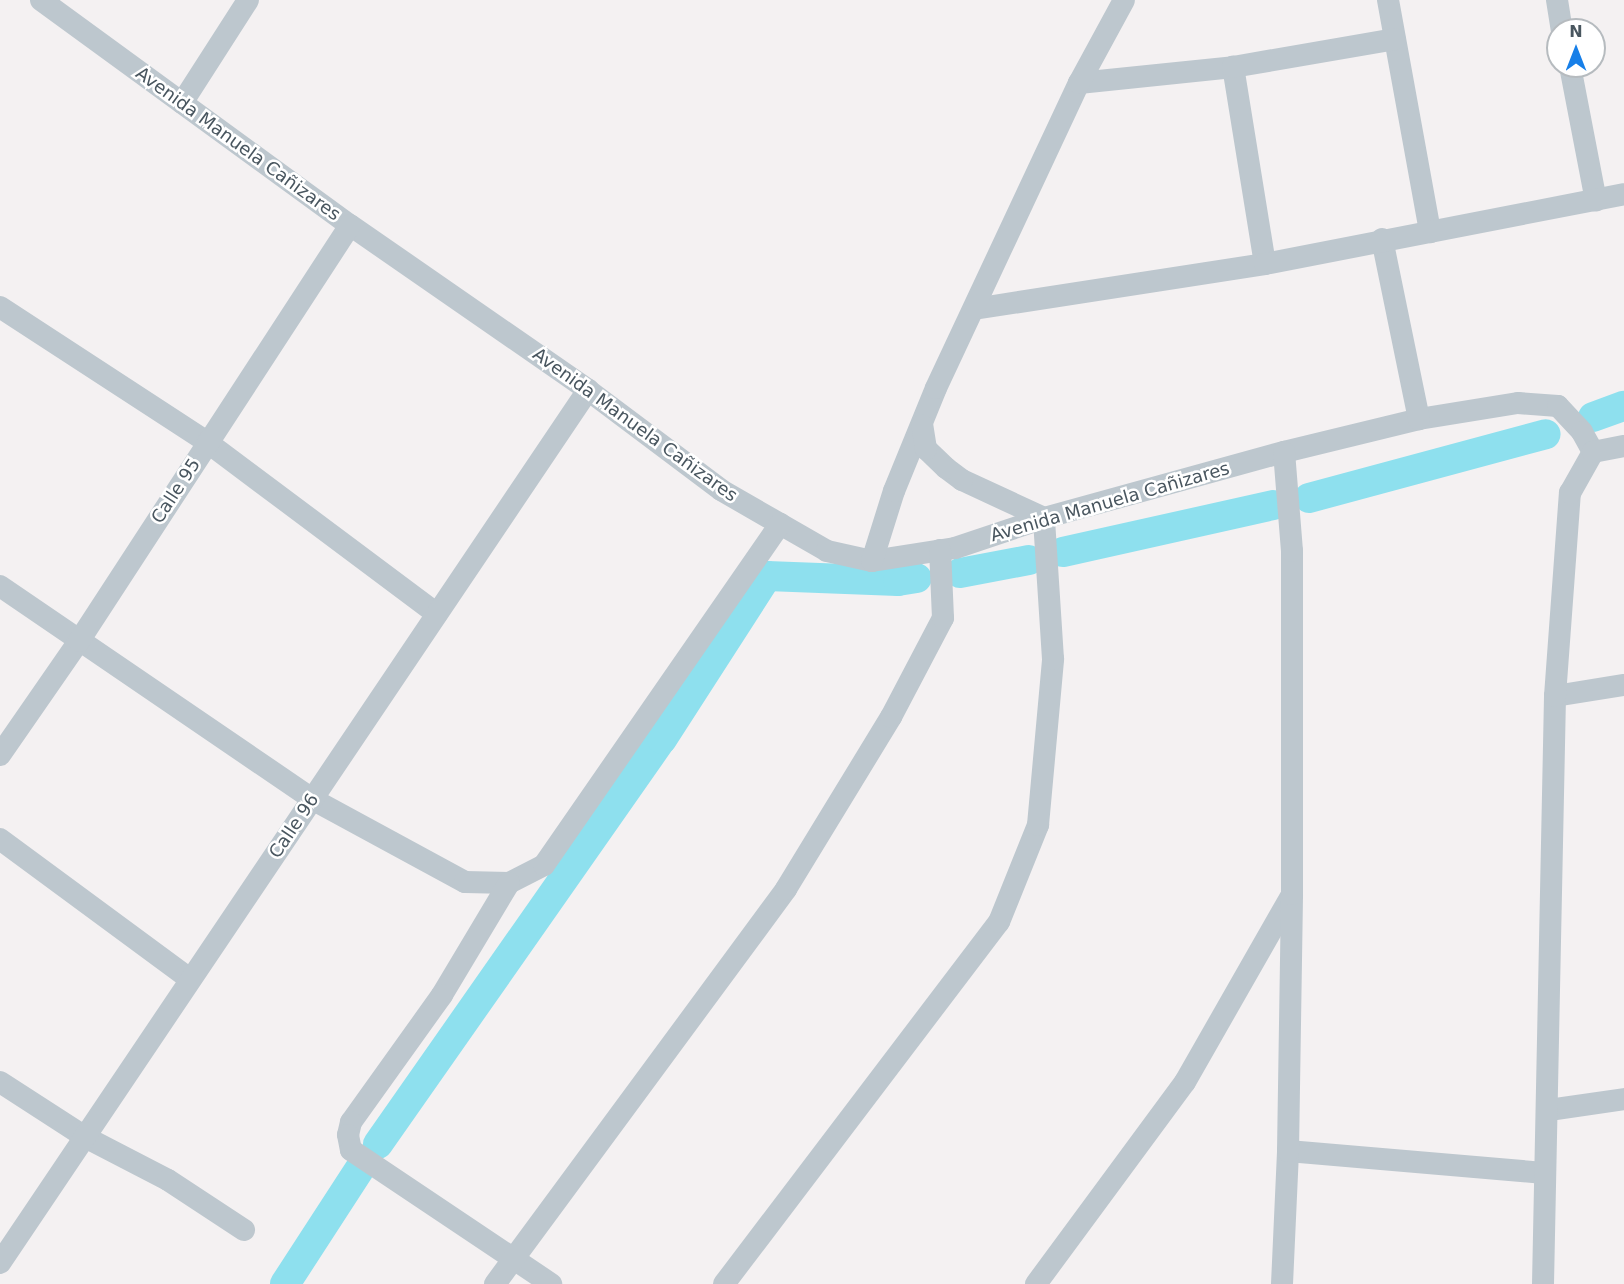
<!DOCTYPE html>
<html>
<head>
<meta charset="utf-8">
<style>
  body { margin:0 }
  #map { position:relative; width:1624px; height:1284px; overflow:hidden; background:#f4f1f2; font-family:"DejaVu Sans",sans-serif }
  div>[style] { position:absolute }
  .canal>* { height:30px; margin:-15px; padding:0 15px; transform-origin:15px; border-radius:15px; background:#8ee0ee }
  .minor>* { height:22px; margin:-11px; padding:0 11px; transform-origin:11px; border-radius:11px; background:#bdc7ce }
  span { translate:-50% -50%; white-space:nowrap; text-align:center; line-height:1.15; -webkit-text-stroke:5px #fff; paint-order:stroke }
  .street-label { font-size:18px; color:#49565f }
  .north { position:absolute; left:1546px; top:18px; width:60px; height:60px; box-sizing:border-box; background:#fff; border:2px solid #b6bbbf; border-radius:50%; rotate:0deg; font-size:16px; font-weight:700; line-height:24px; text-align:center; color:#49565f }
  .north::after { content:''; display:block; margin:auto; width:21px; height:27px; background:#177fe8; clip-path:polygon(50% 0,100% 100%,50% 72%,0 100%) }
</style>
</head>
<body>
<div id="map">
  <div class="canal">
    <div style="left:1593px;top:417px;width:33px;rotate:-20deg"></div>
    <div style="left:1309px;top:498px;width:245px;rotate:-15.1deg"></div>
    <div style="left:1063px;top:552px;width:215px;rotate:-12.6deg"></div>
    <div style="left:960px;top:573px;width:70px;rotate:-10.7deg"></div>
    <div style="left:378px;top:1144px;width:495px;rotate:-55deg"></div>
    <div style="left:662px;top:739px;width:194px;rotate:-57.2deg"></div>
    <div style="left:767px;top:576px;width:131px;rotate:2.2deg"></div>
    <div style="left:898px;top:581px;width:19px;rotate:-9deg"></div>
    <div style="left:285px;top:1284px;width:136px;rotate:-57deg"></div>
  </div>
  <div class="minor">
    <div style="left:41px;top:0;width:382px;rotate:36.1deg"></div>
    <div style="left:350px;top:225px;width:290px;rotate:34.7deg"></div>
    <div style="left:588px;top:390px;width:166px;rotate:36.9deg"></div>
    <div style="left:721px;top:490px;width:122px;rotate:29.9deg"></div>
    <div style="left:827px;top:551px;width:46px;rotate:12.5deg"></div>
    <div style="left:872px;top:561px;width:84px;rotate:-8.9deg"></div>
    <div style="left:955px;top:548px;width:94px;rotate:-18.6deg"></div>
    <div style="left:1044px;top:518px;width:249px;rotate:-15.4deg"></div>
    <div style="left:1284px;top:452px;width:139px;rotate:-13.7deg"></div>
    <div style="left:1419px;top:419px;width:100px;rotate:-9.2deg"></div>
    <div style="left:1518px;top:403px;width:40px;rotate:4.3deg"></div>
    <div style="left:1558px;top:406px;width:35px;rotate:47deg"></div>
    <div style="left:1582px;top:432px;width:23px;rotate:61deg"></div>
    <div style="left:1388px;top:0;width:236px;rotate:79.7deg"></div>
    <div style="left:1557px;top:0;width:30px;rotate:81deg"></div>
    <div style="left:1570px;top:66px;width:137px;rotate:79.1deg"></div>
    <div style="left:1079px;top:83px;width:155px;rotate:-5.9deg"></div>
    <div style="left:182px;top:103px;width:122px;rotate:-57.3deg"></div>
    <div style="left:1382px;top:239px;width:184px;rotate:78.4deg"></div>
    <div style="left:1265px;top:264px;width:200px;rotate:-99.2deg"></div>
    <div style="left:1233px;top:67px;width:164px;rotate:-9.8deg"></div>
    <div style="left:0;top:307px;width:247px;rotate:33.1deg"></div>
    <div style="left:207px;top:442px;width:287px;rotate:36.8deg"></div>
    <div style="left:974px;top:309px;width:294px;rotate:-8.8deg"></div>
    <div style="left:1265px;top:264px;width:366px;rotate:-11deg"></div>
    <div style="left:872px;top:561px;width:73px;rotate:-72.6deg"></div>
    <div style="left:894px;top:491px;width:111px;rotate:-67.8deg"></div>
    <div style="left:936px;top:388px;width:337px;rotate:-64.9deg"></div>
    <div style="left:1079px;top:83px;width:94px;rotate:-61.5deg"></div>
    <div style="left:0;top:586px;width:378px;rotate:34.3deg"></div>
    <div style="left:312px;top:799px;width:174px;rotate:28.5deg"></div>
    <div style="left:465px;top:882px;width:44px;rotate:1.3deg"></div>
    <div style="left:509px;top:883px;width:39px;rotate:-27deg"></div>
    <div style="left:544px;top:865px;width:415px;rotate:-55.3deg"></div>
    <div style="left:1555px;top:696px;width:70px;rotate:-9.1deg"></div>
    <div style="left:0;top:755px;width:139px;rotate:-55.3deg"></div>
    <div style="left:79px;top:641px;width:496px;rotate:-56.9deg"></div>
    <div style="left:0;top:839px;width:236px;rotate:36.4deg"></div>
    <div style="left:509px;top:883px;width:131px;rotate:120.9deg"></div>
    <div style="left:442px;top:995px;width:156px;rotate:125.6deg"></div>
    <div style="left:351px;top:1122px;width:13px;rotate:103deg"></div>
    <div style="left:348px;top:1135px;width:15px;rotate:79deg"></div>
    <div style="left:351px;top:1150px;width:241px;rotate:33.8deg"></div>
    <div style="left:0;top:1082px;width:101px;rotate:32.9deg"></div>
    <div style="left:85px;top:1137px;width:93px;rotate:27.4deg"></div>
    <div style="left:168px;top:1180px;width:91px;rotate:33.3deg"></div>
    <div style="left:1549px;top:1110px;width:76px;rotate:-8.3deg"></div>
    <div style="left:1288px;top:1151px;width:257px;rotate:4.9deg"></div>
    <div style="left:0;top:1263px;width:1053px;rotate:-56.04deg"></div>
    <div style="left:495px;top:1284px;width:491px;rotate:-53.6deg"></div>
    <div style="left:786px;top:889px;width:202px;rotate:-58.6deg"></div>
    <div style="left:891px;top:717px;width:112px;rotate:-62.3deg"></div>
    <div style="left:943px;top:618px;width:68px;rotate:-92.5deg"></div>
    <div style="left:724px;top:1284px;width:455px;rotate:-52.8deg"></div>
    <div style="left:999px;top:922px;width:105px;rotate:-68.1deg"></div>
    <div style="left:1038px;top:825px;width:167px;rotate:-84.8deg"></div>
    <div style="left:1053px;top:659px;width:141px;rotate:-93.7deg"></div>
    <div style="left:1044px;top:518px;width:90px;rotate:-155.1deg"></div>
    <div style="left:962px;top:480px;width:20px;rotate:-143deg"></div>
    <div style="left:946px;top:468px;width:28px;rotate:-136deg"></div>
    <div style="left:926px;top:449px;width:24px;rotate:-99deg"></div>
    <div style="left:1036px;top:1284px;width:251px;rotate:-53.6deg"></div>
    <div style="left:1185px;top:1082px;width:212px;rotate:-60.3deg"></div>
    <div style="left:1282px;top:1284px;width:133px;rotate:-87.4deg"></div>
    <div style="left:1288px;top:1151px;width:257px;rotate:-89.1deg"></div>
    <div style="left:1292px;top:894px;width:343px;rotate:-90deg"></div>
    <div style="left:1292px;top:551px;width:99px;rotate:-94.6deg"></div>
    <div style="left:1543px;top:1284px;width:588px;rotate:-88.83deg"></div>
    <div style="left:1555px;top:696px;width:204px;rotate:-85.8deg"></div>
    <div style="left:1570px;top:493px;width:47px;rotate:-60.7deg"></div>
    <div style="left:1593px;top:452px;width:32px;rotate:-11deg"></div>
  </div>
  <div class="street-label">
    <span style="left:238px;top:144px;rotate:36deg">Avenida Manuela Cañizares</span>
    <span style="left:635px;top:425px;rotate:36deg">Avenida Manuela Cañizares</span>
    <span style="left:176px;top:491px;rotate:-57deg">Calle 95</span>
    <span style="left:1110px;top:502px;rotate:-16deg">Avenida Manuela Cañizares</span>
    <span style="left:294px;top:826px;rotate:-56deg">Calle 96</span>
  </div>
  <div class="north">N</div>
</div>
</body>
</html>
